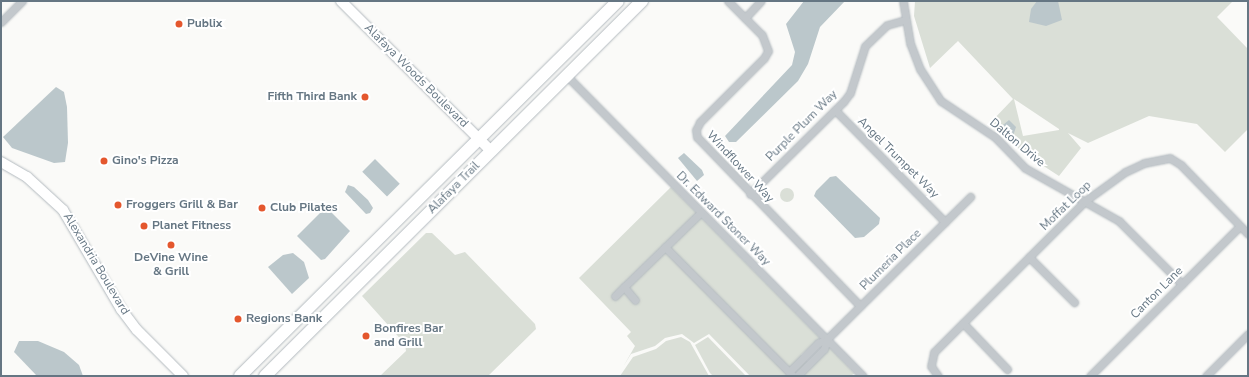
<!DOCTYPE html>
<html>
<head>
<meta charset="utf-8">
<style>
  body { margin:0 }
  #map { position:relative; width:1249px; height:377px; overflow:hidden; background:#fafaf8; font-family:"Nunito Sans",sans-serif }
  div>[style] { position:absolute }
  .green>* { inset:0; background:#dadfd7 }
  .round { border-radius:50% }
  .water>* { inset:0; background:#bbc7cb; transform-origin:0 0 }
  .roads { filter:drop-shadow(0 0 1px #b3babf) drop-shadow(0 0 1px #b3babf) }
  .street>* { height:7px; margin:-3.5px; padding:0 3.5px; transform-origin:3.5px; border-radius:3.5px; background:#c3c8cc }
  .secondary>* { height:10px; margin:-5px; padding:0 5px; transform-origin:5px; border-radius:5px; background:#fff }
  .primary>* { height:12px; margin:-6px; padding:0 6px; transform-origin:6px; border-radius:6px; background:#fff }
  .dots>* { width:11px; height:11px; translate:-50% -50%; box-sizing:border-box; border:2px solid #fff; border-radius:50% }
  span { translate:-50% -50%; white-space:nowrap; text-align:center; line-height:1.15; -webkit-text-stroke:4px #fff; paint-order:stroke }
  .poi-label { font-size:12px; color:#657683; font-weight:700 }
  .left { translate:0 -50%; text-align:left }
  .right { translate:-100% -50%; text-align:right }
  .street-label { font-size:12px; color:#657683 }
  .frame { position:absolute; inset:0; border:2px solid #657683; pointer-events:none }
</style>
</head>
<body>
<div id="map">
  <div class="green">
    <div style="clip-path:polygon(evenodd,915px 1px,1233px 1px,1217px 17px,1248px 49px,1248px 129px,1225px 152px,1197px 124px,1149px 116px,1088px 143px,1068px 133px,1081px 148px,1059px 176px,1022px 152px,991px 122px,1013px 99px,958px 41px,930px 68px,914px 16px,915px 1px,1014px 99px,1059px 129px,1059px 130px,1023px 136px,1014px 99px)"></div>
    <div style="clip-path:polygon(671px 187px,820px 338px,801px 355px,812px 366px,829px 347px,857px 376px,854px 374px,850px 376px,750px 376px,709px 334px,694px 343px,682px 334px,665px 338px,655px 346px,631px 354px,623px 367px,635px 346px,627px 336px,631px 332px,579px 278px)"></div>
    <div class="round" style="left:780px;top:188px;width:14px;height:14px"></div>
    <div style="clip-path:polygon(426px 233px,432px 233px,455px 255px,465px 252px,535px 324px,536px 329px,488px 376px,380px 376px,406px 351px,405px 344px,362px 296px)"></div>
    <div style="clip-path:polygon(681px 337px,690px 342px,709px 376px,620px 376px,633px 357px,656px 349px,666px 341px)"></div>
    <div style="clip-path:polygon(708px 337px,746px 376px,713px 376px,710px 373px,695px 345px)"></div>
  </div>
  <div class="water">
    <div style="clip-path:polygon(804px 1px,845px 1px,820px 27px,808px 64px,798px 81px,736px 142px,729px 142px,725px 136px,792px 65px,795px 52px,786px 24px)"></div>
    <div style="clip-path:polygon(1037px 1px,1058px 1px,1062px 20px,1046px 26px,1029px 22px,1031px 9px)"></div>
    <div style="clip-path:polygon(56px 87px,64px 92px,67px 107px,68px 143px,65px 162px,54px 163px,12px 148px,3px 137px)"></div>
    <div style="clip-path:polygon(1009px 120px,1016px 127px,1013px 136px,1003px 125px)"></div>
    <div style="clip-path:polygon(684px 153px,702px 170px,704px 175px,697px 181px,678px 158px)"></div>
    <div style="left:375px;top:159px;width:35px;height:18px;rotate:45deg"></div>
    <div style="clip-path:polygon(836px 176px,880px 218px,879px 224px,864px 237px,855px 238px,814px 196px,816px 191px,830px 177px)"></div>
    <div style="clip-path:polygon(348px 185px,354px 187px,368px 200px,373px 208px,370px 213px,366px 214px,345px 192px)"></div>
    <div style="clip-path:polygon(326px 207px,350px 231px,325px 259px,321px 260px,297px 236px)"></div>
    <div style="clip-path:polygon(293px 253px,304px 262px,309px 278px,292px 294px,268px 267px,283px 255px)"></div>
    <div style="clip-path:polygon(19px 341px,38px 341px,64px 352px,79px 365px,83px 376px,37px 376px,14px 352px)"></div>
  </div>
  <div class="roads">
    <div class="street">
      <div style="left:728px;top:1px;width:48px;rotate:45deg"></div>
      <div style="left:762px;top:35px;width:17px;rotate:69deg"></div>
      <div style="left:768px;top:51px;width:8px;rotate:120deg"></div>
      <div style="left:764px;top:58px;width:91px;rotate:135deg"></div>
      <div style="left:700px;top:122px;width:9px;rotate:117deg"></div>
      <div style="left:696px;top:130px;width:7px;rotate:82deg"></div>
      <div style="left:697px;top:137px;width:235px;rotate:46deg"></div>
      <div style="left:903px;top:1px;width:43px;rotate:80.5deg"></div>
      <div style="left:910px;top:43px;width:28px;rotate:69deg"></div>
      <div style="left:920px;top:69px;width:38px;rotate:57deg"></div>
      <div style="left:941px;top:101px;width:65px;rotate:33.7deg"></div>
      <div style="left:995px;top:137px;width:43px;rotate:45.9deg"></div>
      <div style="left:1025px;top:168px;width:108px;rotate:29.4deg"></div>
      <div style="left:1119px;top:221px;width:89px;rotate:45deg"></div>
      <div style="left:745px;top:18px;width:23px;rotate:-47deg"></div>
      <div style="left:1px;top:22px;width:30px;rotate:-45deg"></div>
      <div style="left:567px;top:76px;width:421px;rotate:45.4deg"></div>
      <div style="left:835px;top:110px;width:157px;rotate:45.5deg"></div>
      <div style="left:750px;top:194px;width:132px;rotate:-44.7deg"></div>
      <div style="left:844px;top:101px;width:10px;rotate:-53deg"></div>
      <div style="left:850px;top:93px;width:49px;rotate:-72.3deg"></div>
      <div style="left:865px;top:46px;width:30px;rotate:-44deg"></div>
      <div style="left:887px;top:25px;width:19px;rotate:-16deg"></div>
      <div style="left:665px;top:247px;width:182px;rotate:45.2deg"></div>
      <div style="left:1029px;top:257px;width:64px;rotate:45deg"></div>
      <div style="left:615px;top:296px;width:13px;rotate:-45deg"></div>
      <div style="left:635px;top:300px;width:17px;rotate:-130deg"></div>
      <div style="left:624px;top:287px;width:107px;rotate:-44.2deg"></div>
      <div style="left:963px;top:323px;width:64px;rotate:46.3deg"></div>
      <div style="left:789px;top:372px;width:41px;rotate:-45deg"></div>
      <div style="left:818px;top:343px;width:10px;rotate:-24deg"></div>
      <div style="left:827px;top:339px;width:202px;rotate:-44.8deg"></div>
      <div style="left:797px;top:376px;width:38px;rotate:-45deg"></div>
      <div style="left:824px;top:349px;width:10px;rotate:-73deg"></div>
      <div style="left:938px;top:376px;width:12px;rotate:-125deg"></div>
      <div style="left:931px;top:366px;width:14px;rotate:-78deg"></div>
      <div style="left:934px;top:352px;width:214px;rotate:-45deg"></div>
      <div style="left:1085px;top:201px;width:49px;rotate:-35.9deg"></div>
      <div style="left:1125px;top:172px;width:21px;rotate:-25deg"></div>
      <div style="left:1144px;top:163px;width:26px;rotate:-11deg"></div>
      <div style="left:1170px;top:158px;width:13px;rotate:32deg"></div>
      <div style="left:1181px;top:165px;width:96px;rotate:45.8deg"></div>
      <div style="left:1090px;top:376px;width:212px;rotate:-45deg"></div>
      <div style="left:1206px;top:376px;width:59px;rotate:-45deg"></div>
    </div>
    <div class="secondary">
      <div style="left:341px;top:1px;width:212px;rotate:45deg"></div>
      <div style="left:1px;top:162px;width:30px;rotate:30deg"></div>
      <div style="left:27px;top:177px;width:49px;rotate:42.5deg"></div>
      <div style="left:63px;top:210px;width:115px;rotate:59.6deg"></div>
      <div style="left:121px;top:309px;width:26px;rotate:53deg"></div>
      <div style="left:137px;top:330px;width:65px;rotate:45deg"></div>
    </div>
    <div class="primary">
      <div style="left:240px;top:376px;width:532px;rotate:-44.77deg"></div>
      <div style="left:265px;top:376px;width:532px;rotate:-44.85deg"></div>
    </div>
  </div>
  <div class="dots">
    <div style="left:179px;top:24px;background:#e4572e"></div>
    <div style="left:365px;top:97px;background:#e4572e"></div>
    <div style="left:104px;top:161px;background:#e4572e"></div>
    <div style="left:118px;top:205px;background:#e4572e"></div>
    <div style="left:262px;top:208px;background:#e4572e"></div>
    <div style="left:144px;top:226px;background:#e4572e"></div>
    <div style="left:171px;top:245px;background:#e4572e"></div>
    <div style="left:238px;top:319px;background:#e4572e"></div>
    <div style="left:366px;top:336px;background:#e4572e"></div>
  </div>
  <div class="poi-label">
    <span class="left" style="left:187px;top:24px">Publix</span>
    <span class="right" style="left:357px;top:97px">Fifth Third Bank</span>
    <span class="left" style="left:112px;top:161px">Gino's Pizza</span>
    <span class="left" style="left:126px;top:205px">Froggers Grill &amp; Bar</span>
    <span class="left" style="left:270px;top:208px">Club Pilates</span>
    <span class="left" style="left:152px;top:226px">Planet Fitness</span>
    <span style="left:171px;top:265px">DeVine Wine<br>&amp; Grill</span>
    <span class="left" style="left:246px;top:319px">Regions Bank</span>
    <span class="left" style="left:374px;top:336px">Bonfires Bar<br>and Grill</span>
  </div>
  <div class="street-label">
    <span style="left:416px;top:76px;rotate:45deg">Alafaya Woods Boulevard</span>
    <span style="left:802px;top:126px;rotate:-45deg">Purple Plum Way</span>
    <span style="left:1017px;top:143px;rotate:40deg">Dalton Drive</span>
    <span style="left:898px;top:158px;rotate:45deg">Angel Trumpet Way</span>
    <span style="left:740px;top:167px;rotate:47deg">Windflower Way</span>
    <span style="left:454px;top:188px;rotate:-45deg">Alafaya Trail</span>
    <span style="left:1066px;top:206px;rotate:-44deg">Moffat Loop</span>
    <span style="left:723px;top:219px;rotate:45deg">Dr. Edward Stoner Way</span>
    <span style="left:891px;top:260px;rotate:-45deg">Plumeria Place</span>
    <span style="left:96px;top:264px;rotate:59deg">Alexandria Boulevard</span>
    <span style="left:1157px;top:293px;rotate:-45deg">Canton Lane</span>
  </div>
  <div class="frame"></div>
</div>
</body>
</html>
